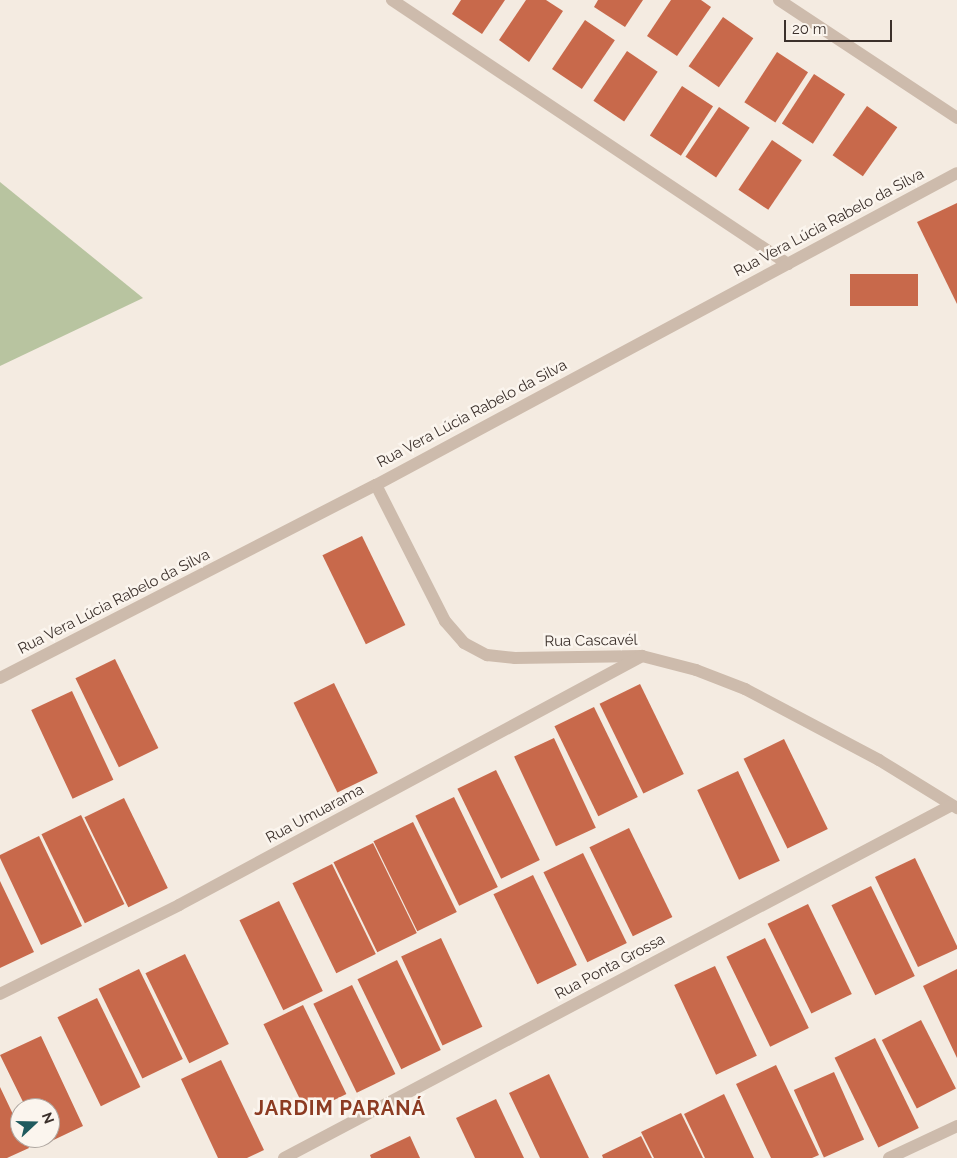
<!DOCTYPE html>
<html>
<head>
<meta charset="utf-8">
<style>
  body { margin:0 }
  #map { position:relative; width:957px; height:1158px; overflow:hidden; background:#f4ebe1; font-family:Raleway,sans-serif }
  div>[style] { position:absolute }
  .green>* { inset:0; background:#b8c4a0 }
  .building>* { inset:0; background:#c8694b; transform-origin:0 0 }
  .minor>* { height:12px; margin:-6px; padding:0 6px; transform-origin:6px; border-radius:6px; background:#cdbbac }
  span { translate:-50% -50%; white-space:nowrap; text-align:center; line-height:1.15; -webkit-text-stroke:5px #fbf5ee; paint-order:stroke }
  .street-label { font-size:15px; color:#3b302b }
  .district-label { font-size:20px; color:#8c3b22; font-weight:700; letter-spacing:1px }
  .north { position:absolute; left:10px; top:1098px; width:50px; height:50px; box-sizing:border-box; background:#fbf5ee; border:1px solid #aea6a0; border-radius:50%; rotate:69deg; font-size:14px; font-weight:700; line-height:20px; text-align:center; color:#3b302b }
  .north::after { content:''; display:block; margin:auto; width:18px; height:22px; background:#1f5a5e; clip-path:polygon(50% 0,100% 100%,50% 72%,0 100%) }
  .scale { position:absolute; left:784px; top:20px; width:108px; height:22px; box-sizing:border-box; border:2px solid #3b302b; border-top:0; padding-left:6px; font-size:15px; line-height:18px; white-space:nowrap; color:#3b302b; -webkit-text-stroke:4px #fbf5ee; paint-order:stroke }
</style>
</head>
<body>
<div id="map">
  <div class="green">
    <div style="clip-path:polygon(0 182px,143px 298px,0 366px)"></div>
  </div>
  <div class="building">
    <div style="clip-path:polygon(461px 0,505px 0,482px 34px,452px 14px)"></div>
    <div style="clip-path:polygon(526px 0,546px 0,563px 11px,529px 62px,499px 40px)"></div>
    <div style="clip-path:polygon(598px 0,643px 0,625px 27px,594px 7px)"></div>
    <div style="clip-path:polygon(671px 0,701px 0,711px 7px,677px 56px,647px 36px)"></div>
    <div style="left:723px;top:17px;width:37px;height:60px;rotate:35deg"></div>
    <div style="left:585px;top:20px;width:36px;height:59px;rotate:34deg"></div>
    <div style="left:627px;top:51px;width:37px;height:60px;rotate:34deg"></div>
    <div style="left:777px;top:52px;width:37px;height:60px;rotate:33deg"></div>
    <div style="left:814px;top:74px;width:37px;height:59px;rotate:33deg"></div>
    <div style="left:682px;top:86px;width:37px;height:59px;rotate:33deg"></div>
    <div style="left:867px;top:106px;width:37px;height:60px;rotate:35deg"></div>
    <div style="left:719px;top:107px;width:37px;height:60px;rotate:34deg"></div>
    <div style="left:772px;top:140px;width:36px;height:60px;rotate:34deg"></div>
    <div style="clip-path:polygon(957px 203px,957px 304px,917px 222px)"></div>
    <div style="left:918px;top:274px;width:32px;height:68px;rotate:90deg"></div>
    <div style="left:362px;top:536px;width:99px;height:44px;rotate:64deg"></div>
    <div style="left:115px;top:659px;width:99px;height:44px;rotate:64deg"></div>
    <div style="left:334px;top:683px;width:100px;height:45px;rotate:64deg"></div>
    <div style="left:640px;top:684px;width:100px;height:45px;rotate:64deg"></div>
    <div style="left:72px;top:691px;width:98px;height:45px;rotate:65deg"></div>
    <div style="left:594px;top:707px;width:100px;height:44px;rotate:64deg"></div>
    <div style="left:554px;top:738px;width:99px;height:44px;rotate:65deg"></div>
    <div style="left:784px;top:739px;width:100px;height:45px;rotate:64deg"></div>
    <div style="left:496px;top:770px;width:100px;height:43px;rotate:64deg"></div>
    <div style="left:738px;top:771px;width:99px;height:45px;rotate:65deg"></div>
    <div style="left:454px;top:797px;width:100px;height:43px;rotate:64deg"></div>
    <div style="left:124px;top:798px;width:100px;height:44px;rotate:64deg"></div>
    <div style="left:81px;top:815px;width:99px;height:44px;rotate:64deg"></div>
    <div style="left:413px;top:822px;width:100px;height:44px;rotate:64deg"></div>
    <div style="left:629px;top:828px;width:99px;height:44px;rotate:64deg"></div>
    <div style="clip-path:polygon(39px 836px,82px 926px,41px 945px,0 858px,0 855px)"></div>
    <div style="left:373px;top:843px;width:100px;height:44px;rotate:64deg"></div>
    <div style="left:583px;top:853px;width:100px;height:44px;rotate:64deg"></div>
    <div style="clip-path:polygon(915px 858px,957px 946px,957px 949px,918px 967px,875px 877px)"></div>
    <div style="left:332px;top:864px;width:100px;height:44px;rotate:64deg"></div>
    <div style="left:533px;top:875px;width:100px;height:44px;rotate:64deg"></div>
    <div style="clip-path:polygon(0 881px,34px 952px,0 968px)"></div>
    <div style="left:871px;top:886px;width:100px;height:44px;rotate:64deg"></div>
    <div style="left:279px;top:901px;width:100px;height:44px;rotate:64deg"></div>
    <div style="left:808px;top:904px;width:100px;height:45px;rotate:64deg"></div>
    <div style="left:441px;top:938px;width:98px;height:44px;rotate:65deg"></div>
    <div style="left:765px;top:938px;width:100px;height:43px;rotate:64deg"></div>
    <div style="left:185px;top:954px;width:100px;height:44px;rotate:64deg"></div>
    <div style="left:397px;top:960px;width:100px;height:44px;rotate:64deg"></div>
    <div style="left:715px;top:966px;width:99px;height:45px;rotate:65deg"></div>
    <div style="left:139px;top:969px;width:100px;height:45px;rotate:64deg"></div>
    <div style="clip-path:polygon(957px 969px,957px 1058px,923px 986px)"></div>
    <div style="left:352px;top:985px;width:99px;height:43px;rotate:64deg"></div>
    <div style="left:97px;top:998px;width:99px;height:44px;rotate:64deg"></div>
    <div style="left:303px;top:1005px;width:99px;height:44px;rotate:64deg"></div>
    <div style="left:921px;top:1020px;width:77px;height:44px;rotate:63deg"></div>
    <div style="clip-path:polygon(41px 1036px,83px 1126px,43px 1145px,40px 1138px,50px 1138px,50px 1108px,26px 1108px,0 1055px)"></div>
    <div style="left:875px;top:1038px;width:100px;height:45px;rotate:64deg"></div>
    <div style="clip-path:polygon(221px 1060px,264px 1150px,247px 1158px,218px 1158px,181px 1079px)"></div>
    <div style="clip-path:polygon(776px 1065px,819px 1155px,812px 1158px,771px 1158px,736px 1084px)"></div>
    <div style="left:834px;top:1072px;width:74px;height:44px;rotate:66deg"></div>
    <div style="clip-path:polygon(549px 1074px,589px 1158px,540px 1158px,509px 1093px)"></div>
    <div style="clip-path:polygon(0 1087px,20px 1129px,20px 1138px,24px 1138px,29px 1148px,7px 1158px,0 1158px)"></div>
    <div style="clip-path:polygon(724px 1094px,754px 1158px,705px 1158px,684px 1114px)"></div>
    <div style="clip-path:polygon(496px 1099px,524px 1158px,475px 1158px,456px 1118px)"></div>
    <div style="clip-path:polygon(681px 1113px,703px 1158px,654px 1158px,641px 1132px)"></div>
    <div style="clip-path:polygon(410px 1136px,420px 1158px,371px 1158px,370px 1155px)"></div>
    <div style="clip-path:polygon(641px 1136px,652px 1158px,603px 1158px,602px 1155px)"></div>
  </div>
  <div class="minor">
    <div style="left:392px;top:0;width:476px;rotate:33.7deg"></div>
    <div style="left:779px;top:0;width:214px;rotate:33.5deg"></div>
    <div style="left:376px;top:485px;width:153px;rotate:63.1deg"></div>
    <div style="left:445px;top:621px;width:29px;rotate:49deg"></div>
    <div style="left:464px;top:643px;width:26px;rotate:28deg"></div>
    <div style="left:487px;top:655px;width:28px;rotate:6deg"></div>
    <div style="left:515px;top:658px;width:127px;rotate:-0.9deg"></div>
    <div style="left:642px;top:656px;width:56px;rotate:14.5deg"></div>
    <div style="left:696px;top:670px;width:53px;rotate:21.2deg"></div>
    <div style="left:745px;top:689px;width:152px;rotate:27.9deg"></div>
    <div style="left:879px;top:760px;width:92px;rotate:31.6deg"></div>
    <div style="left:0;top:678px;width:423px;rotate:-27.2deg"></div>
    <div style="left:376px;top:485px;width:659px;rotate:-28.24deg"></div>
    <div style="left:0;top:994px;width:200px;rotate:-26.4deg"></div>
    <div style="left:179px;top:905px;width:526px;rotate:-28.27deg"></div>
    <div style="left:284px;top:1158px;width:753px;rotate:-27.86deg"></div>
    <div style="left:889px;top:1158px;width:75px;rotate:-25.2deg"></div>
  </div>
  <div class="street-label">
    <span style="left:829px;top:223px;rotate:-28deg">Rua Vera Lúcia Rabelo da Silva</span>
    <span style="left:472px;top:414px;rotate:-28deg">Rua Vera Lúcia Rabelo da Silva</span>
    <span style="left:114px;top:602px;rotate:-27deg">Rua Vera Lúcia Rabelo da Silva</span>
    <span style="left:591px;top:641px;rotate:-1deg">Rua Cascavél</span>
    <span style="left:315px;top:814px;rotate:-28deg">Rua Umuarama</span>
    <span style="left:610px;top:967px;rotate:-28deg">Rua Ponta Grossa</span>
  </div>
  <div class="district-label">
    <span style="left:340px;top:1108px">JARDIM PARANÁ</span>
  </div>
  <div class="north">N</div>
  <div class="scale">20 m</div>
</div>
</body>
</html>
